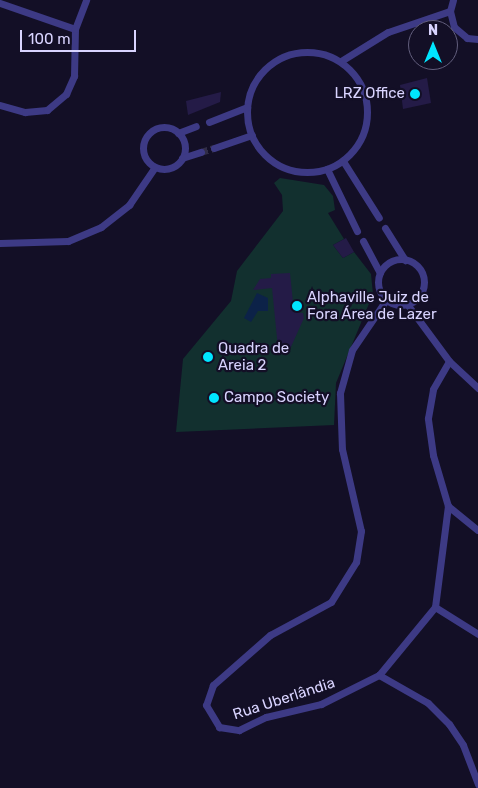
<!DOCTYPE html>
<html>
<head>
<meta charset="utf-8">
<style>
  body { margin:0 }
  #map { position:relative; width:478px; height:788px; overflow:hidden; background:#130f26; font-family:Rubik,sans-serif }
  div>[style] { position:absolute }
  .green>* { inset:0; background:#12302f }
  .water>* { inset:0; background:#0c2248 }
  .building>* { inset:0; background:#241b47 }
  .minor-tunnel>* { height:7px; margin-top:-3.5px; transform-origin:0; background:repeating-linear-gradient(90deg,#312d47 0 7px,transparent 0 10.5px) }
  .minor>* { height:7px; margin:-3.5px; padding:0 3.5px; transform-origin:3.5px; border-radius:3.5px; background:#3d3a85 }
  .minor>.ring { margin:-3.5px; padding:0; box-sizing:content-box; background:none; border:7px solid #3d3a85; border-radius:50% }
  .dots>* { width:14px; height:14px; translate:-50% -50%; box-sizing:border-box; border:2px solid #130f26; border-radius:50% }
  span { translate:-50% -50%; white-space:nowrap; text-align:center; line-height:1.15; -webkit-text-stroke:4.5px #130f26; paint-order:stroke }
  .poi-label { font-size:15px; color:#d9d4ff }
  .right { translate:-100% -50%; text-align:right }
  .left { translate:0 -50%; text-align:left }
  .street-label { font-size:15px; color:#d9d4ff }
  .north { position:absolute; left:408px; top:20px; width:50px; height:50px; box-sizing:border-box; background:#130f26; border:1px solid #625e7d; border-radius:50%; rotate:0deg; font-size:14px; font-weight:700; line-height:20px; text-align:center; color:#d9d4ff }
  .north::after { content:''; display:block; margin:auto; width:18px; height:22px; background:#00e5ff; clip-path:polygon(50% 0,100% 100%,50% 72%,0 100%) }
  .scale { position:absolute; left:20px; top:30px; width:116px; height:22px; box-sizing:border-box; border:2px solid #d9d4ff; border-top:0; padding-left:6px; font-size:15px; line-height:18px; white-space:nowrap; color:#d9d4ff; -webkit-text-stroke:4px #130f26; paint-order:stroke }
</style>
</head>
<body>
<div id="map">
  <div class="green">
    <div style="clip-path:polygon(280px 178px,324px 185px,333px 196px,335px 210px,328px 213px,344px 239px,333px 245px,343px 258px,354px 252px,371px 274px,373px 294px,336px 383px,334px 425px,176px 432px,183px 359px,231px 301px,237px 271px,283px 211px,282px 195px,274px 183px)"></div>
  </div>
  <div class="water">
    <div style="clip-path:polygon(257px 293px,268px 298px,268px 311px,258px 311px,251px 322px,244px 318px)"></div>
  </div>
  <div class="building">
    <div style="clip-path:polygon(427px 78px,431px 103px,403px 109px,400px 85px)"></div>
    <div style="clip-path:polygon(221px 92px,220px 102px,188px 115px,186px 101px)"></div>
    <div style="clip-path:polygon(346px 238px,354px 252px,343px 258px,333px 245px)"></div>
    <div style="clip-path:polygon(290px 273px,294px 312px,303px 313px,304px 318px,290px 349px,278px 348px,272px 288px,253px 290px,260px 279px,271px 278px,271px 274px)"></div>
  </div>
  <div class="minor-tunnel">
    <div style="left:201px;top:152px;width:14px;rotate:-17deg"></div>
  </div>
  <div class="minor">
    <div style="left:453px;top:0;width:11px;rotate:105deg"></div>
    <div style="left:450px;top:11px;width:16px;rotate:76deg"></div>
    <div style="left:454px;top:27px;width:17px;rotate:40deg"></div>
    <div style="left:467px;top:38px;width:11px;rotate:5deg"></div>
    <div style="left:0;top:3px;width:79px;rotate:19.1deg"></div>
    <div class="ring" style="left:247px;top:52px;width:113px;height:113px"></div>
    <div style="left:341px;top:61px;width:55px;rotate:-31.7deg"></div>
    <div style="left:388px;top:32px;width:65px;rotate:-18.7deg"></div>
    <div style="left:0;top:105px;width:26px;rotate:16deg"></div>
    <div style="left:25px;top:112px;width:22px;rotate:-5deg"></div>
    <div style="left:47px;top:110px;width:25px;rotate:-40deg"></div>
    <div style="left:66px;top:94px;width:20px;rotate:-66deg"></div>
    <div style="left:74px;top:76px;width:47px;rotate:-88.8deg"></div>
    <div style="left:75px;top:29px;width:31px;rotate:-69deg"></div>
    <div style="left:209px;top:122px;width:41px;rotate:-21.5deg"></div>
    <div class="ring" style="left:143px;top:127px;width:35px;height:35px"></div>
    <div style="left:178px;top:133px;width:19px;rotate:-21deg"></div>
    <div style="left:214px;top:148px;width:40px;rotate:-18.9deg"></div>
    <div style="left:182px;top:158px;width:20px;rotate:-18deg"></div>
    <div style="left:343px;top:161px;width:67px;rotate:57.7deg"></div>
    <div style="left:327px;top:169px;width:69px;rotate:64.2deg"></div>
    <div style="left:385px;top:228px;width:38px;rotate:58deg"></div>
    <div style="left:363px;top:241px;width:36px;rotate:62deg"></div>
    <div style="left:0;top:243px;width:68px;rotate:-1.7deg"></div>
    <div style="left:68px;top:241px;width:36px;rotate:-23deg"></div>
    <div style="left:101px;top:227px;width:36px;rotate:-38deg"></div>
    <div style="left:129px;top:205px;width:46px;rotate:-55.6deg"></div>
    <div class="ring" style="left:378px;top:259px;width:39px;height:39px"></div>
    <div style="left:386px;top:300px;width:60px;rotate:124.2deg"></div>
    <div style="left:352px;top:350px;width:45px;rotate:105.6deg"></div>
    <div style="left:340px;top:393px;width:56px;rotate:88deg"></div>
    <div style="left:342px;top:449px;width:84px;rotate:77deg"></div>
    <div style="left:361px;top:531px;width:31px;rotate:99deg"></div>
    <div style="left:356px;top:562px;width:47px;rotate:122deg"></div>
    <div style="left:331px;top:602px;width:69px;rotate:151.6deg"></div>
    <div style="left:270px;top:635px;width:76px;rotate:138.7deg"></div>
    <div style="left:213px;top:685px;width:21px;rotate:109deg"></div>
    <div style="left:206px;top:705px;width:26px;rotate:59deg"></div>
    <div style="left:219px;top:727px;width:20px;rotate:9deg"></div>
    <div style="left:239px;top:730px;width:30px;rotate:-26deg"></div>
    <div style="left:266px;top:717px;width:57px;rotate:-13.3deg"></div>
    <div style="left:321px;top:704px;width:65px;rotate:-26.6deg"></div>
    <div style="left:379px;top:675px;width:88px;rotate:-50.5deg"></div>
    <div style="left:435px;top:607px;width:102px;rotate:-82.7deg"></div>
    <div style="left:448px;top:506px;width:53px;rotate:-106.4deg"></div>
    <div style="left:433px;top:455px;width:37px;rotate:-98deg"></div>
    <div style="left:428px;top:418px;width:29px;rotate:-80deg"></div>
    <div style="left:433px;top:389px;width:32px;rotate:-60deg"></div>
    <div style="left:407px;top:304px;width:71px;rotate:53.6deg"></div>
    <div style="left:449px;top:361px;width:40px;rotate:43deg"></div>
    <div style="left:448px;top:506px;width:38px;rotate:39deg"></div>
    <div style="left:435px;top:607px;width:51px;rotate:32.1deg"></div>
    <div style="left:379px;top:675px;width:56px;rotate:29.7deg"></div>
    <div style="left:428px;top:703px;width:30px;rotate:45deg"></div>
    <div style="left:449px;top:724px;width:25px;rotate:56deg"></div>
    <div style="left:463px;top:745px;width:42px;rotate:69deg"></div>
  </div>
  <div class="dots">
    <div style="left:415px;top:94px;background:#00e5ff"></div>
    <div style="left:297px;top:306px;background:#00e5ff"></div>
    <div style="left:208px;top:357px;background:#00e5ff"></div>
    <div style="left:214px;top:398px;background:#00e5ff"></div>
  </div>
  <div class="poi-label">
    <span class="right" style="left:405px;top:94px">LRZ Office</span>
    <span class="left" style="left:307px;top:306px">Alphaville Juiz de<br>Fora Área de Lazer</span>
    <span class="left" style="left:218px;top:357px">Quadra de<br>Areia 2</span>
    <span class="left" style="left:224px;top:398px">Campo Society</span>
  </div>
  <div class="street-label">
    <span style="left:284px;top:699px;rotate:-18deg">Rua Uberlândia</span>
  </div>
  <div class="north">N</div>
  <div class="scale">100 m</div>
</div>
</body>
</html>
